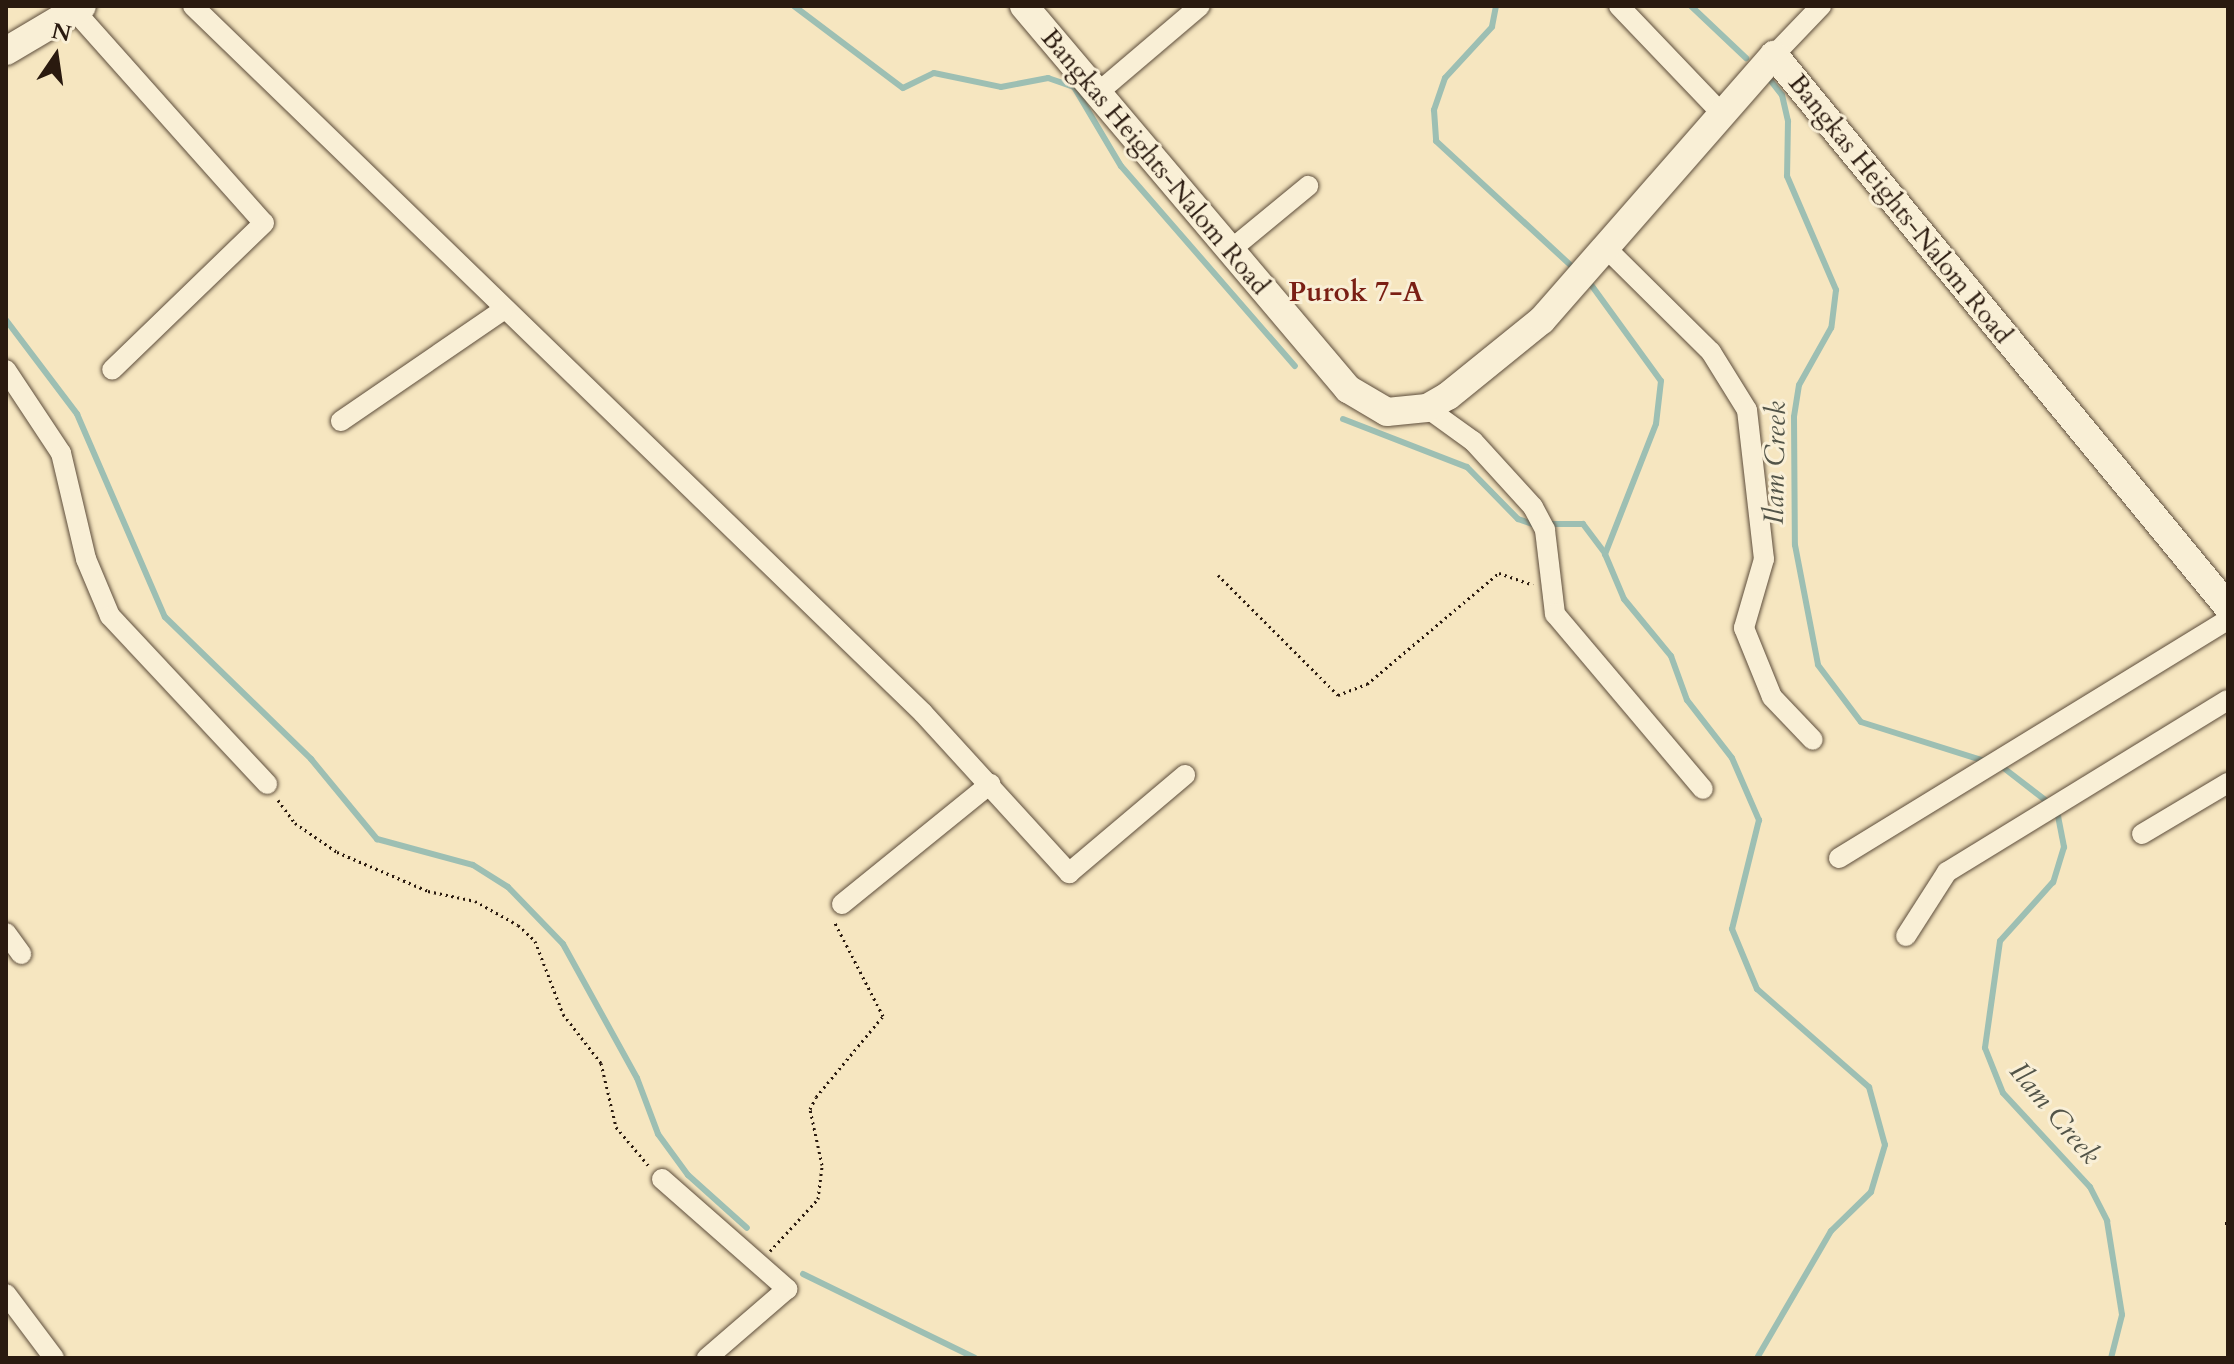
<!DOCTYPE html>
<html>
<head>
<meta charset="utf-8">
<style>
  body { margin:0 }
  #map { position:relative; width:2234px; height:1364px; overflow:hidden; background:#f6e6c0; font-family:Cardo,serif }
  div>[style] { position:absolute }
  .stream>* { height:6px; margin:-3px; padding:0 3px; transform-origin:3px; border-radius:3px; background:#9dbfb3 }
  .path>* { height:3px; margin-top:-1.5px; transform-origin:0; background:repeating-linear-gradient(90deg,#2a1a0f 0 2px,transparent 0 6px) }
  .roads { filter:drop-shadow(0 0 2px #5d4d3b) drop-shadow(0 0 2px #5d4d3b) }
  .street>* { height:20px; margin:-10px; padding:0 10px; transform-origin:10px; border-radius:10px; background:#f9efd6 }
  .secondary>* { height:28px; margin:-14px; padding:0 14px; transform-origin:14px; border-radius:14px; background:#f9efd6 }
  span { translate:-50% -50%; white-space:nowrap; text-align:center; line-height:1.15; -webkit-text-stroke:6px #f9efd6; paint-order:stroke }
  .street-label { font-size:26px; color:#2a1a0f }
  .neighbourhood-label { font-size:28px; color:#7a1f14; font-weight:700 }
  .water-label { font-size:28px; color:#525448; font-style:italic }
  .frame { position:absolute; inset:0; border:8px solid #2a1a0f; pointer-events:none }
  .north { position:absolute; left:16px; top:16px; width:80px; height:80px; -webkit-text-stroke:6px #f9efd6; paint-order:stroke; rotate:13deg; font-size:22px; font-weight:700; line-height:32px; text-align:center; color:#2a1a0f }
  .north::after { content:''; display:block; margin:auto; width:28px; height:36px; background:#2a1a0f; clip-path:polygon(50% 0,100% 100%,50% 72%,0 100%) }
</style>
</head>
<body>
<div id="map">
  <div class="stream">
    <div style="left:794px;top:6px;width:136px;rotate:37deg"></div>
    <div style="left:903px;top:88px;width:34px;rotate:-26deg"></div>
    <div style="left:934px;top:73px;width:68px;rotate:11.8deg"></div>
    <div style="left:1001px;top:87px;width:48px;rotate:-10.8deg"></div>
    <div style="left:1048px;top:78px;width:28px;rotate:19deg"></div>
    <div style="left:1074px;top:87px;width:92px;rotate:59.3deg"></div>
    <div style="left:1121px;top:166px;width:265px;rotate:49deg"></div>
    <div style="left:1496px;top:6px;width:21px;rotate:101deg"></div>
    <div style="left:1492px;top:27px;width:69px;rotate:132.7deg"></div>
    <div style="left:1445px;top:78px;width:34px;rotate:109deg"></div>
    <div style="left:1434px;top:110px;width:31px;rotate:86deg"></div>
    <div style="left:1436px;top:141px;width:190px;rotate:42.7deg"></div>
    <div style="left:1691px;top:6px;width:76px;rotate:43.4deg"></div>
    <div style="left:1767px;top:76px;width:24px;rotate:52deg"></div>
    <div style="left:1782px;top:95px;width:27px;rotate:77deg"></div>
    <div style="left:1788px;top:121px;width:55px;rotate:91deg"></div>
    <div style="left:1787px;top:176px;width:124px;rotate:66.7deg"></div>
    <div style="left:1836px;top:290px;width:38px;rotate:97deg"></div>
    <div style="left:1831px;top:328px;width:65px;rotate:119.3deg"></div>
    <div style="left:1799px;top:385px;width:32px;rotate:99deg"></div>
    <div style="left:1794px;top:417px;width:128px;rotate:89.6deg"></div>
    <div style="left:1795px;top:545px;width:122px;rotate:79.1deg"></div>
    <div style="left:1818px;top:665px;width:71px;rotate:53deg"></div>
    <div style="left:1861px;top:722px;width:130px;rotate:17.5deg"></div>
    <div style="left:1592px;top:286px;width:117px;rotate:54deg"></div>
    <div style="left:1661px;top:381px;width:43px;rotate:96.6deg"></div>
    <div style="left:1656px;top:424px;width:140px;rotate:111.4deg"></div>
    <div style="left:1605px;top:554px;width:49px;rotate:67.1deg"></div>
    <div style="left:1624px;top:599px;width:74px;rotate:50.5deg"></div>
    <div style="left:1671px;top:656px;width:47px;rotate:70deg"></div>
    <div style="left:1687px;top:700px;width:73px;rotate:52.2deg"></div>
    <div style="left:1732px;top:758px;width:68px;rotate:66.5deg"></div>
    <div style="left:1759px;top:820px;width:112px;rotate:103.9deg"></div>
    <div style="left:1732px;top:929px;width:65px;rotate:67.4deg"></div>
    <div style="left:1757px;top:989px;width:149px;rotate:41.2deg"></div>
    <div style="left:1869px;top:1087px;width:60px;rotate:74.6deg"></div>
    <div style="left:1885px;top:1145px;width:49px;rotate:106.6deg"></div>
    <div style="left:1871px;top:1192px;width:56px;rotate:135.7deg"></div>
    <div style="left:1831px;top:1231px;width:147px;rotate:120.2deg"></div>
    <div style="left:6px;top:320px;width:118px;rotate:52.9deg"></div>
    <div style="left:77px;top:414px;width:221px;rotate:66.6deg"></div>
    <div style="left:165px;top:617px;width:204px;rotate:44.2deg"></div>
    <div style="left:311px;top:759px;width:104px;rotate:50.5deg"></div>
    <div style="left:377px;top:839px;width:99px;rotate:15.2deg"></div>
    <div style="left:473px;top:865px;width:41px;rotate:32.2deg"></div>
    <div style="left:508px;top:887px;width:79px;rotate:46deg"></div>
    <div style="left:563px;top:944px;width:153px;rotate:61.1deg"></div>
    <div style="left:637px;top:1078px;width:60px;rotate:69.4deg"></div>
    <div style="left:658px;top:1134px;width:51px;rotate:53.8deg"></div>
    <div style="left:688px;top:1175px;width:79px;rotate:41.9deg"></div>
    <div style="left:1343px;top:419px;width:133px;rotate:21.2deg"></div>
    <div style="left:1467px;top:467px;width:73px;rotate:45.6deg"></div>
    <div style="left:1518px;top:519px;width:18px;rotate:19deg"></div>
    <div style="left:1552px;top:524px;width:31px"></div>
    <div style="left:1583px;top:524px;width:35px;rotate:53deg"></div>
    <div style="left:2005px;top:769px;width:56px;rotate:37.7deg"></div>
    <div style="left:2058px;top:816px;width:32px;rotate:79deg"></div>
    <div style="left:2064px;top:847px;width:37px;rotate:107deg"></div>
    <div style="left:2053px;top:882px;width:79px;rotate:131.9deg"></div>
    <div style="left:2000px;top:941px;width:108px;rotate:98deg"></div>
    <div style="left:1985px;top:1048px;width:48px;rotate:68.2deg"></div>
    <div style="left:2003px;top:1093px;width:128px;rotate:47.2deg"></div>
    <div style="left:2090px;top:1187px;width:38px;rotate:63deg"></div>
    <div style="left:2107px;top:1221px;width:95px;rotate:80.9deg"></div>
    <div style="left:2122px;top:1315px;width:44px;rotate:104.3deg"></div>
    <div style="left:803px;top:1274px;width:191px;rotate:26deg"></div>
  </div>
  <div class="path">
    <div style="left:1218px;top:575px;width:170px;rotate:45deg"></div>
    <div style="left:1338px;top:695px;width:31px;rotate:-21deg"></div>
    <div style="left:1367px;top:684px;width:172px;rotate:-40.1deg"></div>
    <div style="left:1499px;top:573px;width:36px;rotate:19deg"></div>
    <div style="left:278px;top:800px;width:29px;rotate:54deg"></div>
    <div style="left:295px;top:823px;width:51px;rotate:34.6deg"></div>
    <div style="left:337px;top:852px;width:99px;rotate:23.2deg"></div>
    <div style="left:428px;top:891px;width:48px;rotate:12deg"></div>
    <div style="left:475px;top:901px;width:49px;rotate:29.2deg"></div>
    <div style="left:518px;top:925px;width:23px;rotate:43deg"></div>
    <div style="left:535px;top:941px;width:78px;rotate:69deg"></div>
    <div style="left:563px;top:1014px;width:62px;rotate:52.2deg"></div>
    <div style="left:601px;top:1063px;width:66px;rotate:76.8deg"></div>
    <div style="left:616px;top:1127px;width:50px;rotate:49.9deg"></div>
    <div style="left:2225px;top:1223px;width:3px"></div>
    <div style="left:770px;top:1251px;width:71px;rotate:-47.3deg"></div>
    <div style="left:818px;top:1199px;width:34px;rotate:-83deg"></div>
    <div style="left:822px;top:1165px;width:57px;rotate:-102.1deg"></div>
    <div style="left:810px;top:1109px;width:13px;rotate:-63deg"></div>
    <div style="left:816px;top:1097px;width:105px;rotate:-50.4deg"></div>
    <div style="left:883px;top:1016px;width:107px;rotate:-117.3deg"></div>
  </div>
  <div class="roads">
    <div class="street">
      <div style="left:193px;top:6px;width:1016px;rotate:44.08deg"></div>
      <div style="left:923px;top:713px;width:217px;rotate:47.6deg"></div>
      <div style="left:1069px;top:873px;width:152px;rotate:-40.2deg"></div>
      <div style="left:1619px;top:6px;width:152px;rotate:46.3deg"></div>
      <div style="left:74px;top:10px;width:285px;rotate:48.3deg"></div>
      <div style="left:264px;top:223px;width:211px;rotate:136deg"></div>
      <div style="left:1774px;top:55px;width:68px;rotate:-46.2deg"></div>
      <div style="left:1100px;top:91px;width:131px;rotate:-40.4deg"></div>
      <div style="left:1608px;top:250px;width:145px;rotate:44.7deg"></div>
      <div style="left:1711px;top:352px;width:68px;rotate:58.2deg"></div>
      <div style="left:1747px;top:410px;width:150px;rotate:83.5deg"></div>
      <div style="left:1764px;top:559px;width:72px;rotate:106.2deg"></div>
      <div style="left:1744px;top:628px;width:74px;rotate:67.9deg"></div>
      <div style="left:1772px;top:697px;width:59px;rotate:46.4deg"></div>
      <div style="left:1228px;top:252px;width:104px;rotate:-39.5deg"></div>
      <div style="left:6px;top:370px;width:100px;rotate:56.5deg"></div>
      <div style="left:61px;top:453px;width:109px;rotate:76.7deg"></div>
      <div style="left:86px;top:559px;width:62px;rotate:67.2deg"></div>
      <div style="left:110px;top:616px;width:230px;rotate:46.9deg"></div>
      <div style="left:1427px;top:408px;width:57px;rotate:35.7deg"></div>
      <div style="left:1473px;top:441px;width:89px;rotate:47.7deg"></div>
      <div style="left:1533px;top:507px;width:26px;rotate:62deg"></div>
      <div style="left:1545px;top:530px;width:85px;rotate:83.2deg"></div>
      <div style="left:1555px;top:614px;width:229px;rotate:49.8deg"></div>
      <div style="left:341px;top:421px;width:196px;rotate:-34.4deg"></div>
      <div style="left:2142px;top:834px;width:100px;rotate:-30.7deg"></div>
      <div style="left:1839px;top:858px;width:456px;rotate:-31.5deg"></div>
      <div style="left:842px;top:904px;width:191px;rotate:-39deg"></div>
      <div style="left:6px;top:933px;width:26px;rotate:54deg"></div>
      <div style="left:1906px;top:936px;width:76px;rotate:-57.4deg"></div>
      <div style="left:1947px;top:872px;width:329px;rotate:-31.5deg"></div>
      <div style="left:662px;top:1179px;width:167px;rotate:41.3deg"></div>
      <div style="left:787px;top:1289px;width:106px;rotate:139.2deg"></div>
      <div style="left:6px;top:1294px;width:80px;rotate:53.1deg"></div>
    </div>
    <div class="secondary">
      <div style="left:1024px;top:6px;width:502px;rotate:49.77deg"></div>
      <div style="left:1348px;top:389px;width:45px;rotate:30.5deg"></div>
      <div style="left:1387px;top:412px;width:40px;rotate:-5.7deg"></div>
      <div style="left:1427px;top:408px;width:24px;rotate:-30deg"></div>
      <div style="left:1448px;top:396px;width:121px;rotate:-39deg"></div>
      <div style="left:1542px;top:320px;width:352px;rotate:-48.8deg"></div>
      <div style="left:1774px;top:55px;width:715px;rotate:50.56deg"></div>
      <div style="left:6px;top:51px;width:88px;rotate:-30.6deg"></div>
    </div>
  </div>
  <div class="street-label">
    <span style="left:1155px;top:162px;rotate:50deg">Bangkas Heights-Nalom Road</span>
    <span style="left:1900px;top:209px;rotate:51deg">Bangkas Heights-Nalom Road</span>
  </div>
  <div class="neighbourhood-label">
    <span style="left:1356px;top:292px">Purok 7-A</span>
  </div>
  <div class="water-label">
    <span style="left:1775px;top:463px;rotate:-89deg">Ilam Creek</span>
    <span style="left:2055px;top:1113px;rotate:50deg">Ilam Creek</span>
  </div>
  <div class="frame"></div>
  <div class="north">N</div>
</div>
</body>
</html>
